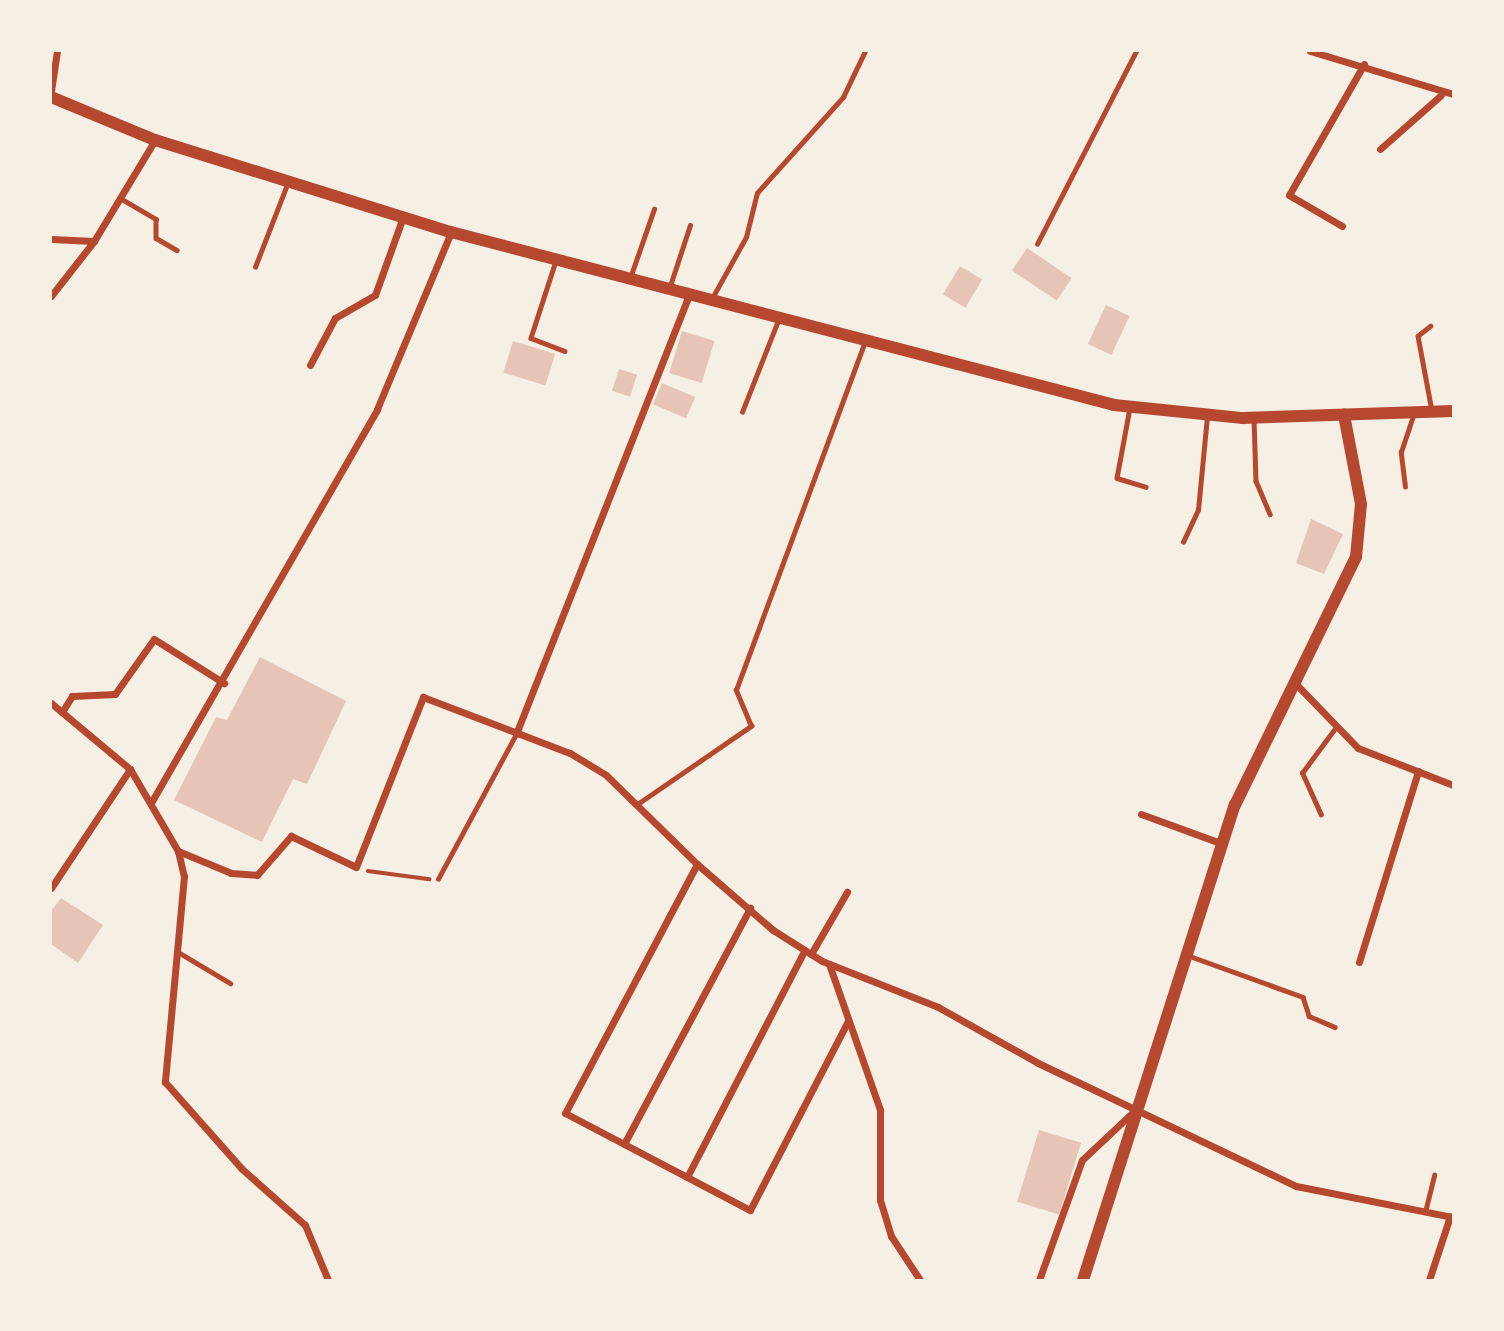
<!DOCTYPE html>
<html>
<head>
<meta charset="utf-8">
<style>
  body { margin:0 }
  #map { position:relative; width:1504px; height:1331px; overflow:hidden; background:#f6efe4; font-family:"Titillium Web",sans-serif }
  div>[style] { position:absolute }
  .building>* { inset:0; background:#e6c5b7; transform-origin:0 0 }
  .path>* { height:3.5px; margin:-1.75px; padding:0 1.75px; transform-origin:1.75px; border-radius:1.75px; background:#b5482f }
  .service>* { height:4.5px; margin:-2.25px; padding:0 2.25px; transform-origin:2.25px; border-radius:2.25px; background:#b5482f }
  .minor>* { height:7px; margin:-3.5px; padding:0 3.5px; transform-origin:3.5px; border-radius:3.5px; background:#b5482f }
  .tertiary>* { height:12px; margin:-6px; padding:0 6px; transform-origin:6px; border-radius:6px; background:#b5482f }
  .secondary>* { height:12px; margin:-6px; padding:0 6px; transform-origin:6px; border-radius:6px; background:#b5482f }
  span { translate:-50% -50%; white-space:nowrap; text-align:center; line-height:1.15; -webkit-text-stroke:5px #f6efe4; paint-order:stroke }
  .frame { position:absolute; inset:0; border:52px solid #f6efe4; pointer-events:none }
</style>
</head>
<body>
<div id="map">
  <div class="building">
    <div style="left:1027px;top:248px;width:54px;height:27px;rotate:34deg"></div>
    <div style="left:960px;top:266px;width:26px;height:33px;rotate:31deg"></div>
    <div style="left:1106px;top:305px;width:26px;height:43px;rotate:25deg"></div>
    <div style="left:682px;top:331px;width:34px;height:44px;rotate:17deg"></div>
    <div style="left:513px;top:341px;width:44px;height:33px;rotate:17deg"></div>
    <div style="left:619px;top:369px;width:19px;height:23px;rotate:18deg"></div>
    <div style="left:662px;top:383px;width:36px;height:23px;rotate:23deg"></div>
    <div style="clip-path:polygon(1311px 519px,1343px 534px,1324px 574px,1296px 563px)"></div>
    <div style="clip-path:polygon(260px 657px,346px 701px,307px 784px,293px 779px,262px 842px,174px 800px,216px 717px,227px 720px)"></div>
    <div style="clip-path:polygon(61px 898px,103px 925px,78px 963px,51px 944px,51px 911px)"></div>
    <div style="left:1039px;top:1130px;width:44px;height:75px;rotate:17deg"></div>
  </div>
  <div class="path">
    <div style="left:368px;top:871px;width:62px;rotate:7.5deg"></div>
  </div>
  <div class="service">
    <div style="left:120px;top:198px;width:42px;rotate:30.3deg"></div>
    <div style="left:156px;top:219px;width:19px;rotate:90deg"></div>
    <div style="left:156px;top:238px;width:24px;rotate:30deg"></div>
    <div style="left:1037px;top:244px;width:217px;rotate:-62.8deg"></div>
    <div style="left:556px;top:261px;width:81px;rotate:108deg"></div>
    <div style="left:531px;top:338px;width:36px;rotate:21deg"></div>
    <div style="left:255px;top:267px;width:91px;rotate:-68.8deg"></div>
    <div style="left:630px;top:278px;width:73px;rotate:-70.8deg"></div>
    <div style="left:669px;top:289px;width:67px;rotate:-71.8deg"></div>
    <div style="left:711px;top:300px;width:72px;rotate:-60.9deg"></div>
    <div style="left:746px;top:237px;width:45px;rotate:-76deg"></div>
    <div style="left:757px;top:193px;width:129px;rotate:-48.1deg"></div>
    <div style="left:843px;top:97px;width:51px;rotate:-64.4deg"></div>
    <div style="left:1431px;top:326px;width:16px;rotate:142deg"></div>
    <div style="left:1418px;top:336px;width:76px;rotate:79.4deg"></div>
    <div style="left:1130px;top:408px;width:71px;rotate:100.5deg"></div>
    <div style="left:1117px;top:478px;width:30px;rotate:17deg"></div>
    <div style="left:742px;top:412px;width:101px;rotate:-68.5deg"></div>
    <div style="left:1254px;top:418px;width:63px;rotate:88.2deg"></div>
    <div style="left:1256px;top:481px;width:36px;rotate:67deg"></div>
    <div style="left:1405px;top:487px;width:35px;rotate:-97deg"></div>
    <div style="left:1401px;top:452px;width:41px;rotate:-71.6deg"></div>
    <div style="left:1183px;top:542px;width:35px;rotate:-65deg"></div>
    <div style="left:1198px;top:510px;width:94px;rotate:-84.5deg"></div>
    <div style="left:636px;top:805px;width:140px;rotate:-34.5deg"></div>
    <div style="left:751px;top:726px;width:39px;rotate:-113deg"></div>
    <div style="left:736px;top:690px;width:371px;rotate:-69.7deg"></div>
    <div style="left:1321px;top:815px;width:46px;rotate:-114.3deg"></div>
    <div style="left:1302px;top:773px;width:57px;rotate:-53.5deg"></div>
    <div style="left:438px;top:879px;width:165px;rotate:-61.7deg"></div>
    <div style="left:178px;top:952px;width:61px;rotate:30.8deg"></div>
    <div style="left:1187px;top:955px;width:123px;rotate:19.9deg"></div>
    <div style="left:1303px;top:997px;width:20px;rotate:72deg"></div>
    <div style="left:1309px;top:1016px;width:28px;rotate:23deg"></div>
    <div style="left:1426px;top:1208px;width:34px;rotate:-76deg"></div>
  </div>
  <div class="minor">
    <div style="left:1310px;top:51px;width:149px;rotate:16.7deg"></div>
    <div style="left:51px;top:91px;width:40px;rotate:-81.5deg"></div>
    <div style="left:1380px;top:149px;width:81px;rotate:-41.5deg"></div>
    <div style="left:1342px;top:226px;width:61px;rotate:-149.7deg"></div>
    <div style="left:1289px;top:195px;width:151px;rotate:-60.2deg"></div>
    <div style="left:51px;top:239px;width:43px;rotate:2.7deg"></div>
    <div style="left:51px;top:296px;width:70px;rotate:-52deg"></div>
    <div style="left:94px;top:241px;width:118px;rotate:-58.9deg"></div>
    <div style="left:310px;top:365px;width:53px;rotate:-62deg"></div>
    <div style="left:335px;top:318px;width:46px;rotate:-29.9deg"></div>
    <div style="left:375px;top:295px;width:83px;rotate:-70.3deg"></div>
    <div style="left:1294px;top:682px;width:92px;rotate:45.9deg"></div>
    <div style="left:1358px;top:748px;width:102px;rotate:21.3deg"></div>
    <div style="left:51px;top:703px;width:103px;rotate:39.9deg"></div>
    <div style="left:130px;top:769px;width:95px;rotate:59.7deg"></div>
    <div style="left:178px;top:851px;width:26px;rotate:77deg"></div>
    <div style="left:184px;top:876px;width:207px;rotate:95.3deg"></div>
    <div style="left:165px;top:1082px;width:116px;rotate:48.5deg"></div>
    <div style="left:242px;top:1169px;width:84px;rotate:41.6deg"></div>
    <div style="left:305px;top:1225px;width:60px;rotate:67.3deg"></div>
    <div style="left:62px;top:712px;width:19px;rotate:-58deg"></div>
    <div style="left:72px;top:696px;width:43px;rotate:-2.7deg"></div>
    <div style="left:115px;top:694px;width:67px;rotate:-54.7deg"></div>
    <div style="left:154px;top:639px;width:83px;rotate:32.2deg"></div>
    <div style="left:516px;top:734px;width:472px;rotate:-68.5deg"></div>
    <div style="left:152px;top:801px;width:452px;rotate:-60.1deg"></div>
    <div style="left:377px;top:409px;width:192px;rotate:-67.3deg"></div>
    <div style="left:1141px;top:814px;width:87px;rotate:20.1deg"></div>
    <div style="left:178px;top:851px;width:57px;rotate:22.5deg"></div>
    <div style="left:231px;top:873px;width:26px;rotate:4deg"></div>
    <div style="left:257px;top:875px;width:52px;rotate:-48.9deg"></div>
    <div style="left:291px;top:836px;width:72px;rotate:25.5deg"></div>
    <div style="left:356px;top:867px;width:183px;rotate:-68.5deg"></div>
    <div style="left:423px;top:697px;width:157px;rotate:20.9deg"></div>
    <div style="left:570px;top:753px;width:42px;rotate:31.4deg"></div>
    <div style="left:606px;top:775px;width:127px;rotate:44.4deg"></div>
    <div style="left:697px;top:864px;width:101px;rotate:41deg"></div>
    <div style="left:773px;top:930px;width:58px;rotate:32.3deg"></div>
    <div style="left:822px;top:961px;width:125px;rotate:21.6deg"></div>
    <div style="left:938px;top:1007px;width:115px;rotate:29.2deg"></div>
    <div style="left:1038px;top:1063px;width:286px;rotate:25.5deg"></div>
    <div style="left:1296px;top:1186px;width:160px;rotate:11.2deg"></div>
    <div style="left:697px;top:864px;width:282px;rotate:117.9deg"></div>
    <div style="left:565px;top:1113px;width:209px;rotate:27.7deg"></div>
    <div style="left:750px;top:1210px;width:213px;rotate:-62.6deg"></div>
    <div style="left:51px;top:888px;width:143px;rotate:-56.4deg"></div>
    <div style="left:811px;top:954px;width:72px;rotate:-59.9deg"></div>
    <div style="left:1359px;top:962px;width:200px;rotate:-72.8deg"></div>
    <div style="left:829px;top:964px;width:155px;rotate:70.7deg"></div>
    <div style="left:880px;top:1110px;width:90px;rotate:90deg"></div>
    <div style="left:880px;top:1200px;width:38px;rotate:73deg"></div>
    <div style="left:891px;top:1236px;width:53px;rotate:56.6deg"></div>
    <div style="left:624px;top:1144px;width:268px;rotate:-61.9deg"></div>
    <div style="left:687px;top:1177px;width:254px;rotate:-62.6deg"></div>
    <div style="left:1039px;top:1280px;width:127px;rotate:-70.3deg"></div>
    <div style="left:1082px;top:1160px;width:73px;rotate:-43.3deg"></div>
    <div style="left:1429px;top:1280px;width:67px;rotate:-71.8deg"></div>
  </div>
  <div class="tertiary">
    <div style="left:1083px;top:1280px;width:499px;rotate:-72.3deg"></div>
    <div style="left:1235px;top:805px;width:276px;rotate:-64deg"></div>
    <div style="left:1356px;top:557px;width:53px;rotate:-84.6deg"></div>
    <div style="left:1361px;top:504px;width:91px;rotate:-100.8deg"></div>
  </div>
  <div class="secondary">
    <div style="left:51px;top:97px;width:113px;rotate:22.5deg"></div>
    <div style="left:155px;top:140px;width:310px;rotate:17.3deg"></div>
    <div style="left:451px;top:232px;width:685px;rotate:14.62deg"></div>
    <div style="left:1114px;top:405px;width:130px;rotate:5.8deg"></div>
    <div style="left:1243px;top:418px;width:210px;rotate:-1.9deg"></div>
  </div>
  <div class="frame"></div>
</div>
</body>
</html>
